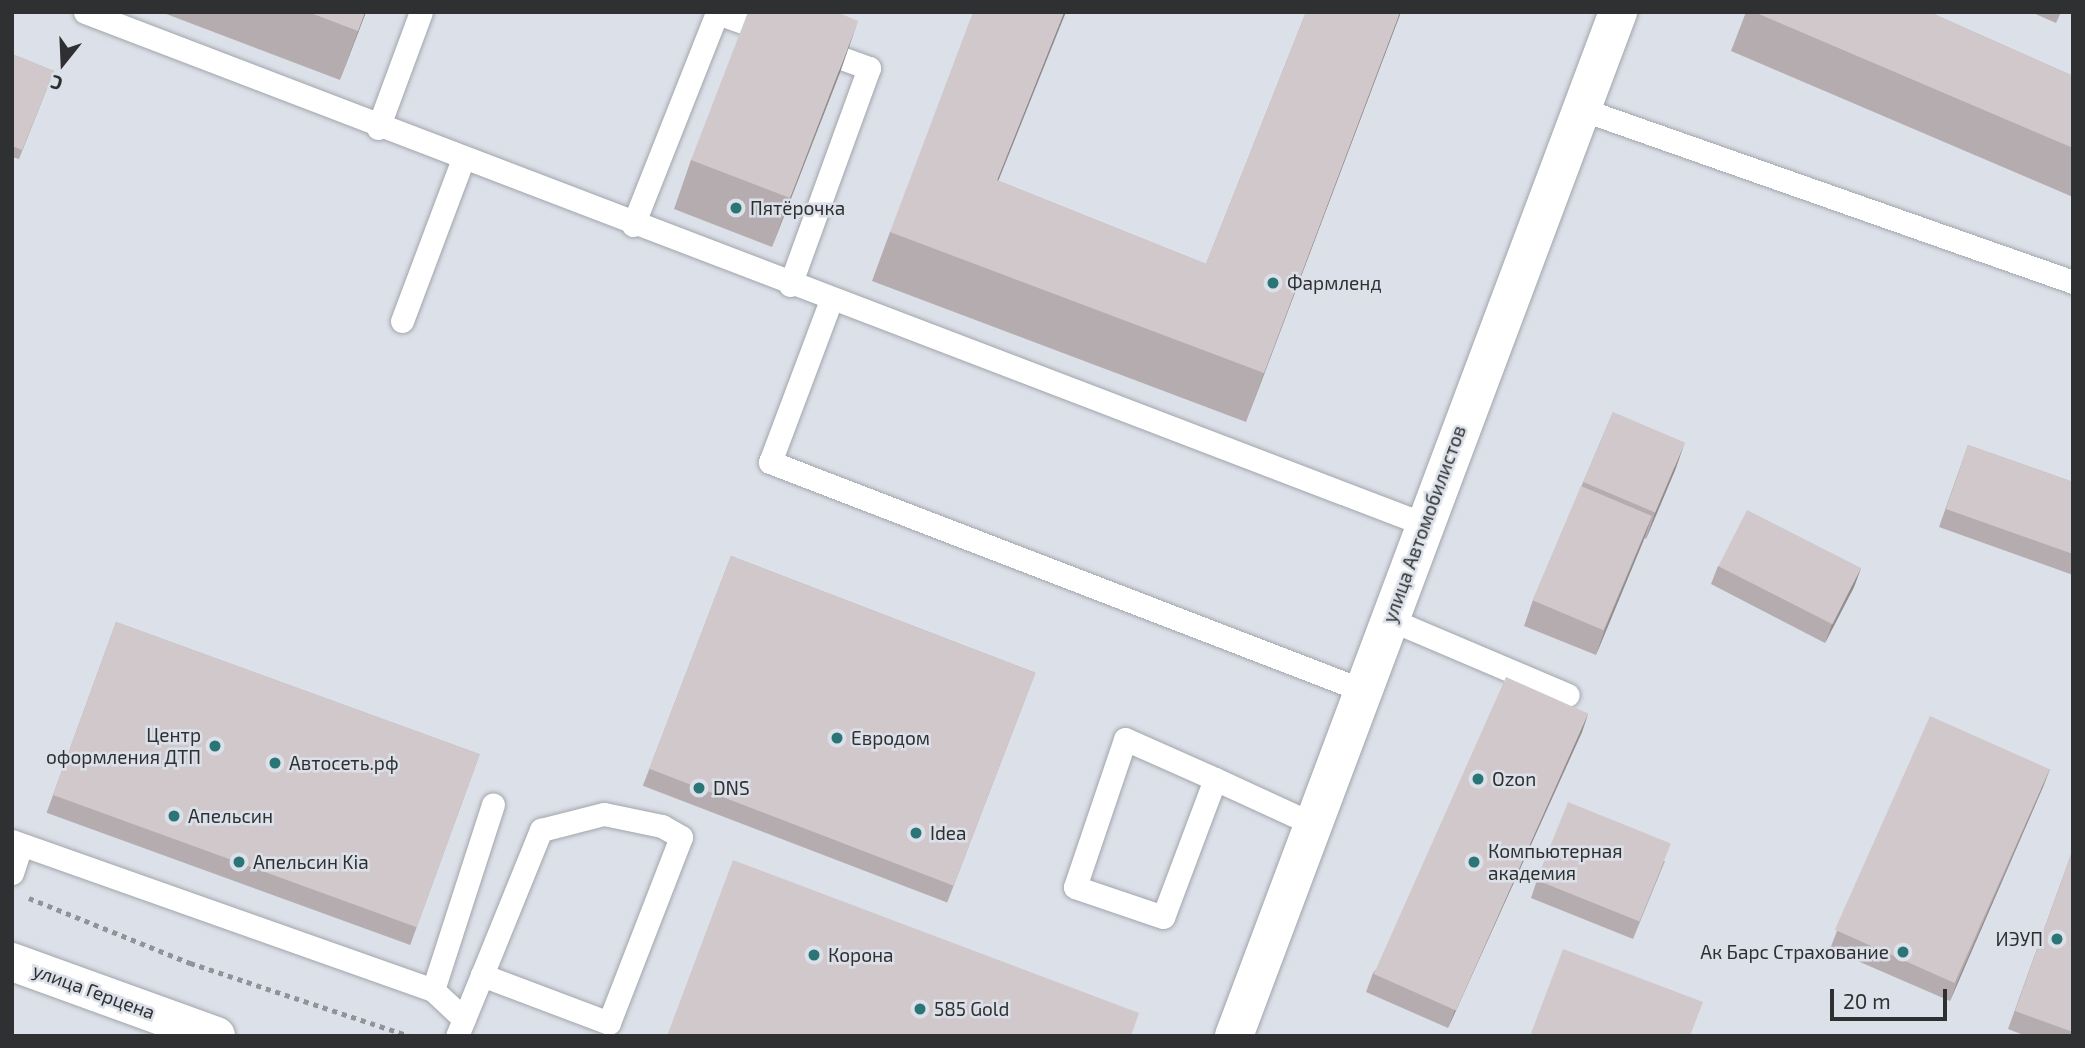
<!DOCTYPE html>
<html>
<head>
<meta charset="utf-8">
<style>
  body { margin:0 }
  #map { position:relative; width:2085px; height:1048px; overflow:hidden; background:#dce0e8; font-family:"Exo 2",sans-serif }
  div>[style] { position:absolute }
  .path>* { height:4.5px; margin-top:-2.25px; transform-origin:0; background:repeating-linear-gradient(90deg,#909399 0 5px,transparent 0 10px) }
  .roads { filter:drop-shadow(0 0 2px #a1a5ac) drop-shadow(0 0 2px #a1a5ac) }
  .service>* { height:23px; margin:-11.5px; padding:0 11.5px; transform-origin:11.5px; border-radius:11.5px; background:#fff }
  .minor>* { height:38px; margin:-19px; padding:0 19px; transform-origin:19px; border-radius:19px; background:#fff }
  .secondary>* { height:38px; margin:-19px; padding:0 19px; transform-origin:19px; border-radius:19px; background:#fff }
  .wall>* { inset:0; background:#b4acaf; transform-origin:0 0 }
  .shaded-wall>* { inset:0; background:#928c8f }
  .building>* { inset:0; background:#d1c8cc; transform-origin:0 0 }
  .dots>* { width:19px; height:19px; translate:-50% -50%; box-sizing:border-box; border:4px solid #dce0e8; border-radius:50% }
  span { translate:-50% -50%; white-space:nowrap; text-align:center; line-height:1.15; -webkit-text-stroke:5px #dce0e8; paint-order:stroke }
  .poi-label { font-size:19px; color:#2e3032 }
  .left { translate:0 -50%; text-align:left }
  .right { translate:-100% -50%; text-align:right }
  .street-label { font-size:19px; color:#2e3032 }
  .frame { position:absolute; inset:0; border:14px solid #2e3032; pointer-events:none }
  .north { position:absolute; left:28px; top:28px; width:70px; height:70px; -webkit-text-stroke:5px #dce0e8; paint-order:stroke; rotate:198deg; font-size:19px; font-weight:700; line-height:28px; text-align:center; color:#2e3032 }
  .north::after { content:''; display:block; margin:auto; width:24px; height:32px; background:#2e3032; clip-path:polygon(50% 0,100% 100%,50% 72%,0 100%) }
  .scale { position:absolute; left:1830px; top:989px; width:117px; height:32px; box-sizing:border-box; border:4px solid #2e3032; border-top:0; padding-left:9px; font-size:21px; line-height:24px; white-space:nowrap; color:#2e3032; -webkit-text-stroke:5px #dce0e8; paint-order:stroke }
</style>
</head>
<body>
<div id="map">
  <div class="path">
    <div style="left:29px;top:898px;width:174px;rotate:22deg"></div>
    <div style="left:190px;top:963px;width:232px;rotate:18.4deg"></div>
  </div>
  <div class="roads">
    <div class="service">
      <div style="left:85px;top:12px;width:1434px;rotate:20.93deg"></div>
      <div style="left:1581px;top:109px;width:522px;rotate:19.37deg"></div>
      <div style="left:378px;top:128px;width:124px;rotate:-69.7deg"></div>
      <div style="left:633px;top:225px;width:228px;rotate:-68.4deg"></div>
      <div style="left:717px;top:13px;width:60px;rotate:19.3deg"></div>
      <div style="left:790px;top:285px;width:231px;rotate:-70deg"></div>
      <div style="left:869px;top:68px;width:56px;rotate:-160.3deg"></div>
      <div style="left:831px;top:300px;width:173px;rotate:110.6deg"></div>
      <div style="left:770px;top:462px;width:634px;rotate:21.06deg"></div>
      <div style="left:402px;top:321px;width:171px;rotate:-69.4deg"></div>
      <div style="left:1389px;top:619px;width:194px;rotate:23deg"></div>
      <div style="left:1215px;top:779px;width:147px;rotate:110.6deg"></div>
      <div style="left:1163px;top:917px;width:93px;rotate:-161.2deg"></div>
      <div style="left:1075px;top:887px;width:156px;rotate:-71.3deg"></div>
      <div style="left:1125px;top:739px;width:98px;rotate:24deg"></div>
      <div style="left:1215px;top:779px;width:108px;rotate:24.7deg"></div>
      <div style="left:12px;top:841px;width:447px;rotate:19.5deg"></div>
      <div style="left:12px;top:873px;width:29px;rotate:-72deg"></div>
      <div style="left:464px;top:1019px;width:42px;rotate:-136.9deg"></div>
      <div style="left:433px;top:990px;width:195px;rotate:-72.1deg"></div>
      <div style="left:457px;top:1036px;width:66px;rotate:-67.7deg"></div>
      <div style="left:482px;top:975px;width:157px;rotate:-67.9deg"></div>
      <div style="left:541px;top:830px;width:65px;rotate:-14.3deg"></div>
      <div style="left:604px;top:814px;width:59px;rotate:11.7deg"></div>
      <div style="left:662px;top:826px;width:22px;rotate:30deg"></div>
      <div style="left:681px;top:837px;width:199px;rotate:111.2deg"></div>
      <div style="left:609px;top:1023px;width:136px;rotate:-159.3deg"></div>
    </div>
    <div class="minor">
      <div style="left:1234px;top:1036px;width:1094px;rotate:-69.44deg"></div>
    </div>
    <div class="secondary">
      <div style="left:12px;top:962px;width:217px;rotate:19.9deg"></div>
    </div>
  </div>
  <div class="wall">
    <div style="clip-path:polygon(161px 12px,366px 12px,340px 80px)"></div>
    <div style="clip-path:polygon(1306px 12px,1401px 12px,1246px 422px,872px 281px,890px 232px,999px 181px,1206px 264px)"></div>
    <div style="clip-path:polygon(1746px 12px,1929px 12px,2073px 76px,2073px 197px,1731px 51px)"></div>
    <div style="clip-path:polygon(2031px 12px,2061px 12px,2056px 23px)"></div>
    <div style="clip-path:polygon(12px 54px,54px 71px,19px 159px,12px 157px)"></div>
    <div style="clip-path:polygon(841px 70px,772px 247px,674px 209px,691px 160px)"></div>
    <div style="clip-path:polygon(1613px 412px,1676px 468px,1646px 539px,1644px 538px,1596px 655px,1524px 626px,1533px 600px)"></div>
    <div style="clip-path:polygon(1968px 445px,2073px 482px,2073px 575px,1939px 527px)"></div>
    <div style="left:731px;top:556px;width:326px;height:246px;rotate:21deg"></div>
    <div style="clip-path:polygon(1718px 566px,1861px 568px,1854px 587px,1825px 643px,1711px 584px)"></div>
    <div style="left:116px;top:622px;width:387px;height:203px;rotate:20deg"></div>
    <div style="clip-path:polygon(1588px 714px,1582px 732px,1448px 1028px,1366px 992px,1373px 973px)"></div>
    <div style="clip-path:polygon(2050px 769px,2043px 787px,1950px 1001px,1830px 949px,1837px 931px)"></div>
    <div style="clip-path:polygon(2073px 849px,2073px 1036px,2026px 1036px,2008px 1029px)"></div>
    <div style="clip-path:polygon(1665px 861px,1633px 939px,1531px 898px,1537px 880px)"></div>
  </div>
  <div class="shaded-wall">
    <div style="clip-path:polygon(365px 12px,366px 12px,340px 80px)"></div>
    <div style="clip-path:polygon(1064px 12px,1066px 12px,979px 229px,997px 180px)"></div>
    <div style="clip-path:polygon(1400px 12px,1401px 12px,1246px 422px,1264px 373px)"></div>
    <div style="clip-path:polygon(858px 21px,841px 70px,772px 247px,790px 198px)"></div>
    <div style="clip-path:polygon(1685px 442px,1676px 468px,1646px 539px,1655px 513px)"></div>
    <div style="clip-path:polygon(1652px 516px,1643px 542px,1596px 655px,1605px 629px)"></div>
    <div style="clip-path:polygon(1861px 568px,1854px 587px,1825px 643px,1832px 624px)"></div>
    <div style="clip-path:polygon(1588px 714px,1582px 732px,1448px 1028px,1455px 1010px)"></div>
    <div style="clip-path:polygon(2050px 769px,2043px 787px,1950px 1001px,1957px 982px)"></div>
  </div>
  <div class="building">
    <div style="clip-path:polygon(308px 12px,365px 12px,358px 31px)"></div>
    <div style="clip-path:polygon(748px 12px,837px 12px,858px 21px,790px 198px,691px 160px)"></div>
    <div style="clip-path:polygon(973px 12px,1064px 12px,997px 180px,1206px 264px,1306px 12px,1400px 12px,1264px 373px,890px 232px)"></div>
    <div style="clip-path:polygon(1754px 12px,1929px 12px,2073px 76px,2073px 148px)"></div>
    <div style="clip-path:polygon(12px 54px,54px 71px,22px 150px,12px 146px)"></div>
    <div style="left:1613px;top:412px;width:78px;height:76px;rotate:23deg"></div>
    <div style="clip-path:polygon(1968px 445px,2073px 482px,2073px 554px,1946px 509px)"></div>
    <div style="left:1581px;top:486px;width:77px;height:124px;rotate:23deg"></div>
    <div style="left:1747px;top:510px;width:128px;height:63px;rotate:27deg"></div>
    <div style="left:731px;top:556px;width:326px;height:228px;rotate:21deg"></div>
    <div style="left:116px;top:622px;width:387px;height:184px;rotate:20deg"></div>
    <div style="left:1506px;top:677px;width:90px;height:325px;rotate:24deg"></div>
    <div style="left:1930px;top:716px;width:131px;height:234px;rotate:24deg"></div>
    <div style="left:1568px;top:802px;width:111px;height:84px;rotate:22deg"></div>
    <div style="clip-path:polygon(2073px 849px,2073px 1032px,2015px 1011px)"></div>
    <div style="clip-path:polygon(733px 860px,1139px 1013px,1131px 1036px,667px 1036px)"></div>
    <div style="clip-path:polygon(1563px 949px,1703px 1002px,1690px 1036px,1530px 1036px)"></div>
  </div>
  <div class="dots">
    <div style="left:736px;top:208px;background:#2b7577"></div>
    <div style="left:1273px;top:283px;background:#2b7577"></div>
    <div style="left:837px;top:738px;background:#2b7577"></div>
    <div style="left:215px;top:746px;background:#2b7577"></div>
    <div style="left:275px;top:763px;background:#2b7577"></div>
    <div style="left:1478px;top:779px;background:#2b7577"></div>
    <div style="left:699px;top:788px;background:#2b7577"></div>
    <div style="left:174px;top:816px;background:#2b7577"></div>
    <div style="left:916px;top:833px;background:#2b7577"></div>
    <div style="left:239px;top:862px;background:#2b7577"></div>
    <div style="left:1474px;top:862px;background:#2b7577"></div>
    <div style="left:2057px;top:939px;background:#2b7577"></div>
    <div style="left:1903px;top:952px;background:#2b7577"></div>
    <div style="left:814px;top:955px;background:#2b7577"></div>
    <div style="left:920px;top:1009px;background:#2b7577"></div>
  </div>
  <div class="poi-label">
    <span class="left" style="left:750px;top:208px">Пятёрочка</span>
    <span class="left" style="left:1287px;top:283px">Фармленд</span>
    <span class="right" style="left:201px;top:746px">Центр<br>оформления ДТП</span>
    <span class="left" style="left:851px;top:738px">Евродом</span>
    <span class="left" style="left:289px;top:763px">Автосеть.рф</span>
    <span class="left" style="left:1492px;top:779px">Ozon</span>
    <span class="left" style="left:713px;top:788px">DNS</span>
    <span class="left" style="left:188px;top:816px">Апельсин</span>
    <span class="left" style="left:930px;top:833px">Idea</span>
    <span class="left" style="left:1488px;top:862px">Компьютерная<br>академия</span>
    <span class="left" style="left:253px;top:862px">Апельсин Kia</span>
    <span class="right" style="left:2043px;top:939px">ИЭУП</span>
    <span class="right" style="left:1889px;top:952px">Ак Барс Страхование</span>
    <span class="left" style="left:828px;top:955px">Корона</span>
    <span class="left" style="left:934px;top:1009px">585 Gold</span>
  </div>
  <div class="street-label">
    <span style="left:1424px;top:524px;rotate:-70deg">улица Автомобилистов</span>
    <span style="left:94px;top:991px;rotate:20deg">улица Герцена</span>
  </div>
  <div class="frame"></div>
  <div class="north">С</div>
  <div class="scale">20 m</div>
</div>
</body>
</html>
